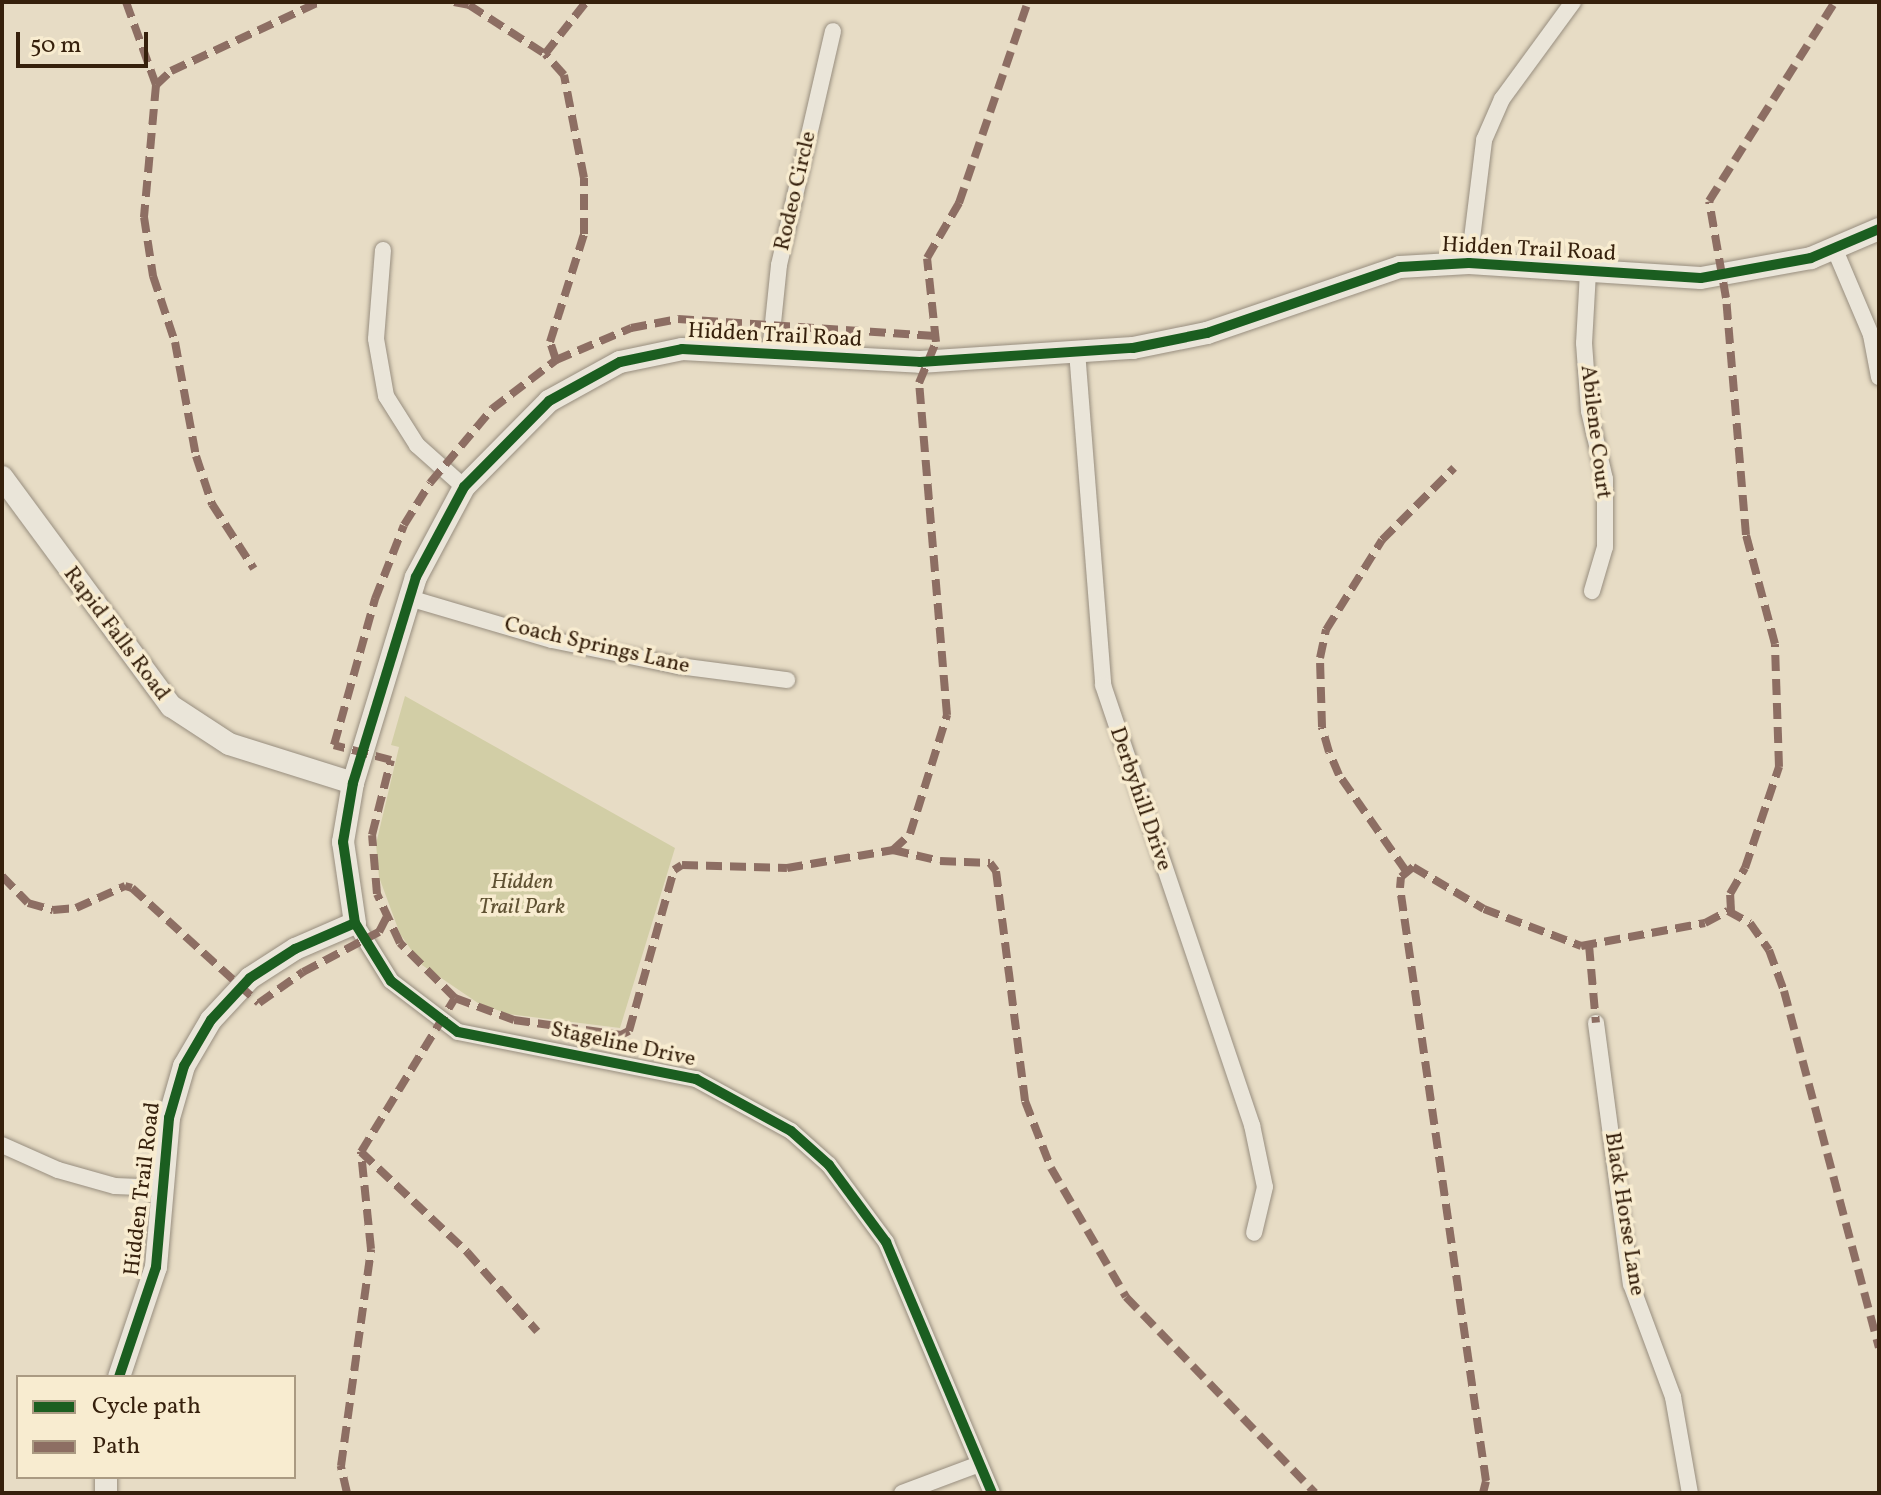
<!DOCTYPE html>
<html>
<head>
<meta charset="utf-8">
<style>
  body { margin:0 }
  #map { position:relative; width:1881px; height:1495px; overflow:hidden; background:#e7dcc5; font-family:Vollkorn,serif }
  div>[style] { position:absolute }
  .green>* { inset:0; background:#d2cea6 }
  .roads { filter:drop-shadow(0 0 2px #988e7f) drop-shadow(0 0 2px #988e7f) }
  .minor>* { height:16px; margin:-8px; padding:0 8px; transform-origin:8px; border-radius:8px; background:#eae5d9 }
  .tertiary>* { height:22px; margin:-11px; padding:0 11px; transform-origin:11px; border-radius:11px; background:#eae5d9 }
  .quiet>* { height:8px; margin-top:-4px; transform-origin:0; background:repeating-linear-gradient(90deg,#8d6e63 0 16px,transparent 0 24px) }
  .cycleway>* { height:10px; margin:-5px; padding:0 5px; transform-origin:5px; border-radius:5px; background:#1b5e20 }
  span { translate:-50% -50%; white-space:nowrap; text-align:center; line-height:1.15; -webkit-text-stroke:7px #f8ecd0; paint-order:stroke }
  .street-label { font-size:22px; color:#36200c }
  .park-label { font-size:22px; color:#5f5132; font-style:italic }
  .frame { position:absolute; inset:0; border:4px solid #36200c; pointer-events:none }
  .legend { position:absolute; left:16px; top:1375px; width:280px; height:104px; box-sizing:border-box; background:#f8ecd0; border:2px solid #aa9a82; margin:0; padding:10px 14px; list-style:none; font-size:24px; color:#36200c }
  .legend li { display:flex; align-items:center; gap:16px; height:40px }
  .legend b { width:40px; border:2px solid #aa9a82 }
  .scale { position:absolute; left:16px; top:32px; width:132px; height:36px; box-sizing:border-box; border:4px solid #36200c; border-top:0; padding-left:10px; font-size:24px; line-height:28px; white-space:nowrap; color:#36200c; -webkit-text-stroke:6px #f8ecd0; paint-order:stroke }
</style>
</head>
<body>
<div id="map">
  <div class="green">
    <div style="clip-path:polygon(405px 696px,675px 848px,620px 1028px,508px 1014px,478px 1003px,422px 965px,400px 934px,379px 877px,376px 844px,399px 747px,391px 745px)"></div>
  </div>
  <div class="roads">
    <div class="minor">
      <div style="left:383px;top:250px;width:89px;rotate:94.5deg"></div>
      <div style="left:376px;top:339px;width:58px;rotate:80deg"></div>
      <div style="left:386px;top:396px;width:58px;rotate:57.7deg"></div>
      <div style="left:417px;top:445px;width:63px;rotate:41.8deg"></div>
      <div style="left:1835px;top:250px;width:92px;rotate:67deg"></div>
      <div style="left:1871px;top:335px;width:43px;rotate:79.2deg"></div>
      <div style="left:1469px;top:263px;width:124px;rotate:-83deg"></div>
      <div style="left:1484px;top:140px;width:45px;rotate:-66.3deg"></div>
      <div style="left:1502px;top:99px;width:120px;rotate:-53.8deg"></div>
      <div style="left:1588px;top:272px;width:71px;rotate:93.2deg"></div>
      <div style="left:1584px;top:343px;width:68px;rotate:85.8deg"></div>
      <div style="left:1589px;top:411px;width:70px;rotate:76.8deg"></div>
      <div style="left:1605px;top:479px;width:68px;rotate:90deg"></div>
      <div style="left:1605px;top:547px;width:46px;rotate:106.5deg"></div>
      <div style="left:1077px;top:351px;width:335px;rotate:85.5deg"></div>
      <div style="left:1103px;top:685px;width:465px;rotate:71.3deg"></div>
      <div style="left:1252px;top:1125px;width:63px;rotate:78.2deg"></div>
      <div style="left:1265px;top:1187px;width:47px;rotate:103.4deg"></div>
      <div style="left:770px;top:352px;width:87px;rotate:-84.1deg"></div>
      <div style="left:779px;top:265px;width:240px;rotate:-77deg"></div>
      <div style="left:409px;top:598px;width:149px;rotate:16.4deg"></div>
      <div style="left:552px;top:640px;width:130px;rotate:11.6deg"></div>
      <div style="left:679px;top:666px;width:109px;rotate:7.4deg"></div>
      <div style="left:355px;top:923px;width:68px;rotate:58.2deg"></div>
      <div style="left:391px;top:981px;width:84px;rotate:37.3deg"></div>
      <div style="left:458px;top:1032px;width:243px;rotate:11.2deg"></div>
      <div style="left:696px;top:1079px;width:108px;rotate:28.7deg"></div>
      <div style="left:791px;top:1131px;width:51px;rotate:41.8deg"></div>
      <div style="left:829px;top:1165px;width:96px;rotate:53.5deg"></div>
      <div style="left:886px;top:1242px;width:272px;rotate:67.1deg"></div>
      <div style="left:1596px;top:1023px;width:263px;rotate:82.4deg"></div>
      <div style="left:1631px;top:1284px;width:121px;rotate:69.6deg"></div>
      <div style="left:1673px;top:1397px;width:97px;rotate:80deg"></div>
      <div style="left:2px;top:1145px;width:61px;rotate:24.1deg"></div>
      <div style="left:58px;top:1170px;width:59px;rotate:15.7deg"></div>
      <div style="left:115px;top:1186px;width:48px;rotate:2.4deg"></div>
      <div style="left:902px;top:1493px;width:82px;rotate:-20.6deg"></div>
    </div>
    <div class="tertiary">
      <div style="left:2px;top:477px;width:285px;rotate:53.6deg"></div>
      <div style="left:171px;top:706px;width:69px;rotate:33.2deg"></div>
      <div style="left:229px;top:744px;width:130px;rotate:17.5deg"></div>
      <div style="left:119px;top:1377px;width:116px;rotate:-71.4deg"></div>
      <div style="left:156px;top:1267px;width:150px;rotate:-85deg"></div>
      <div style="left:169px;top:1118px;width:54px;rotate:-73.9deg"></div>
      <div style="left:184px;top:1066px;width:53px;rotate:-59.6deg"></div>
      <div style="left:211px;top:1020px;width:57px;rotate:-47.1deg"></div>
      <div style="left:250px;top:978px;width:54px;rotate:-32.8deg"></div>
      <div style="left:295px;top:949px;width:65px;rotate:-23.4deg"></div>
      <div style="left:355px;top:923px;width:82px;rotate:-98.4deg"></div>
      <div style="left:343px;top:842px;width:60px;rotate:-80.4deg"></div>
      <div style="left:353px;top:783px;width:215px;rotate:-73deg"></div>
      <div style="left:416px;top:577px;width:102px;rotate:-61.9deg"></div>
      <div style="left:464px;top:487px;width:121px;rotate:-45.3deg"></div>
      <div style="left:549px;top:401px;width:81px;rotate:-28.8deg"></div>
      <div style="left:620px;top:362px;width:63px;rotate:-11.8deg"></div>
      <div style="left:682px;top:349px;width:238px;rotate:3.1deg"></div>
      <div style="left:920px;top:362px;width:213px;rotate:-3.8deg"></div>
      <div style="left:1133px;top:348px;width:76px;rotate:-11.5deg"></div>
      <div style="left:1207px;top:333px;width:204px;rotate:-18.9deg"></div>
      <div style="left:1400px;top:267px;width:69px;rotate:-3.3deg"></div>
      <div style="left:1469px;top:263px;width:232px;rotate:3.7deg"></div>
      <div style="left:1701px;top:278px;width:112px;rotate:-10.3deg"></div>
      <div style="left:1811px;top:258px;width:74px;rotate:-23.1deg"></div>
      <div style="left:106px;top:1477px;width:16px;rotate:90deg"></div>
    </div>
  </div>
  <div class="quiet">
    <div style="left:126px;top:2px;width:88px;rotate:70.1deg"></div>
    <div style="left:156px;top:85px;width:21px;rotate:-43deg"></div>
    <div style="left:171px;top:71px;width:163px;rotate:-25deg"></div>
    <div style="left:454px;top:2px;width:15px;rotate:11deg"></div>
    <div style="left:469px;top:5px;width:90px;rotate:32.8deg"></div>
    <div style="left:156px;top:85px;width:133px;rotate:95.2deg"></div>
    <div style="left:144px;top:217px;width:60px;rotate:81.3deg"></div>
    <div style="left:153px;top:276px;width:70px;rotate:71.6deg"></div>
    <div style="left:175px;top:342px;width:116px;rotate:79.6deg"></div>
    <div style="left:196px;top:456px;width:51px;rotate:71.6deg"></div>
    <div style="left:212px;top:504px;width:77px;rotate:57.1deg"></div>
    <div style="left:556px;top:360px;width:82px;rotate:-23.1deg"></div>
    <div style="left:631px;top:328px;width:48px;rotate:-10.8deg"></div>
    <div style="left:678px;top:319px;width:258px;rotate:3.8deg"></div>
    <div style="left:893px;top:850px;width:23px;rotate:-43deg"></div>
    <div style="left:910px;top:834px;width:125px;rotate:-72.7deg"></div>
    <div style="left:947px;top:715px;width:333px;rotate:-94.8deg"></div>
    <div style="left:919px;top:383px;width:44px;rotate:-67.5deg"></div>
    <div style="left:936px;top:342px;width:84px;rotate:-96.1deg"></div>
    <div style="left:927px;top:258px;width:64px;rotate:-59.8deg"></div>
    <div style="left:959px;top:203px;width:213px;rotate:-71.1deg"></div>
    <div style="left:1406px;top:871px;width:117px;rotate:-124.9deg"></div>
    <div style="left:1339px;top:775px;width:25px;rotate:-113deg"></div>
    <div style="left:1329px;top:752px;width:26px;rotate:-106deg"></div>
    <div style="left:1322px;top:727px;width:69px;rotate:-91.7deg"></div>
    <div style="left:1320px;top:658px;width:29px;rotate:-78deg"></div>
    <div style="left:1326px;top:630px;width:106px;rotate:-58.1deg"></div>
    <div style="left:1382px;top:540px;width:102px;rotate:-45deg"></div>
    <div style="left:2px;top:876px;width:37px;rotate:46deg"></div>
    <div style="left:28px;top:903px;width:26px;rotate:16deg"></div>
    <div style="left:53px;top:910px;width:23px;rotate:-5deg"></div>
    <div style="left:76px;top:908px;width:54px;rotate:-24.2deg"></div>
    <div style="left:125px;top:886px;width:7px;rotate:16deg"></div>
    <div style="left:132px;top:888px;width:171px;rotate:42.2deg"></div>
    <div style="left:259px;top:1003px;width:54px;rotate:-35.2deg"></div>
    <div style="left:303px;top:972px;width:86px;rotate:-27.8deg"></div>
    <div style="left:379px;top:932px;width:16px;rotate:-63deg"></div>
    <div style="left:1731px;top:911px;width:17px;rotate:-93deg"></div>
    <div style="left:1730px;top:894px;width:30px;rotate:-60deg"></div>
    <div style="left:1745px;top:868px;width:107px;rotate:-71.4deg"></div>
    <div style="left:1779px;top:767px;width:123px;rotate:-91.9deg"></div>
    <div style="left:1775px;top:644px;width:113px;rotate:-104.9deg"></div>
    <div style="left:1746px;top:535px;width:238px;rotate:-94.8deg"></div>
    <div style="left:1726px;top:298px;width:98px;rotate:-99.9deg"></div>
    <div style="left:1709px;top:201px;width:236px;rotate:-57.7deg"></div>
    <div style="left:1589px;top:945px;width:78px;rotate:84.9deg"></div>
    <div style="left:455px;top:998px;width:78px;rotate:-135deg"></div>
    <div style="left:400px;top:943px;width:54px;rotate:-115.1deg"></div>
    <div style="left:377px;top:894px;width:59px;rotate:-94.8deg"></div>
    <div style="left:372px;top:835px;width:77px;rotate:-75.8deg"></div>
    <div style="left:391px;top:760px;width:59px;rotate:-165.3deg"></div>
    <div style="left:334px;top:745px;width:152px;rotate:-74.3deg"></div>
    <div style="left:375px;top:599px;width:79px;rotate:-68.6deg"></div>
    <div style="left:404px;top:525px;width:49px;rotate:-58.2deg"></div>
    <div style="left:430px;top:483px;width:97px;rotate:-50deg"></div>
    <div style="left:492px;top:409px;width:81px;rotate:-37.4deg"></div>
    <div style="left:556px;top:360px;width:19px;rotate:-108deg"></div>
    <div style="left:550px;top:342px;width:113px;rotate:-72.5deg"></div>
    <div style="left:584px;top:234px;width:56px;rotate:-90deg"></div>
    <div style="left:584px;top:178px;width:105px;rotate:-101deg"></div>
    <div style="left:564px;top:75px;width:28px;rotate:-132deg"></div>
    <div style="left:545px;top:54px;width:66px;rotate:-51.7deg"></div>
    <div style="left:361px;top:1152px;width:146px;rotate:43.3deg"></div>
    <div style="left:467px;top:1252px;width:106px;rotate:48.5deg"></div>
    <div style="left:347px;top:1493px;width:28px;rotate:-103deg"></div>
    <div style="left:341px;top:1466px;width:219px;rotate:-82.1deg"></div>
    <div style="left:371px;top:1249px;width:98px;rotate:-95.9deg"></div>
    <div style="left:361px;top:1152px;width:180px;rotate:-58.6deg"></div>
    <div style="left:455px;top:998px;width:63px;rotate:20.4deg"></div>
    <div style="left:514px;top:1020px;width:108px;rotate:8deg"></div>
    <div style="left:621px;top:1035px;width:9px;rotate:-27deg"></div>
    <div style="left:629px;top:1031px;width:167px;rotate:-74.4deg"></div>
    <div style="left:674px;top:870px;width:9px;rotate:-32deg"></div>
    <div style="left:682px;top:865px;width:105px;rotate:1.6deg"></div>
    <div style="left:787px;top:868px;width:108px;rotate:-9.6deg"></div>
    <div style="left:893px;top:850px;width:48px;rotate:13.2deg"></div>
    <div style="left:940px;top:861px;width:50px;rotate:2.3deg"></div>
    <div style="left:990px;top:863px;width:10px;rotate:53deg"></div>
    <div style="left:996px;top:871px;width:232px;rotate:82.8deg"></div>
    <div style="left:1025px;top:1101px;width:72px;rotate:68.8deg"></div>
    <div style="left:1051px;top:1168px;width:149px;rotate:59.8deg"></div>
    <div style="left:1126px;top:1297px;width:272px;rotate:46deg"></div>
    <div style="left:1483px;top:1493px;width:12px;rotate:-76deg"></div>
    <div style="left:1486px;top:1481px;width:599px;rotate:-98.25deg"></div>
    <div style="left:1400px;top:888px;width:11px;rotate:-85deg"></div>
    <div style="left:1401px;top:877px;width:16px;rotate:-40deg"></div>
    <div style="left:1413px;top:867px;width:82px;rotate:30.6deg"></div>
    <div style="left:1484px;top:909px;width:104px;rotate:20.9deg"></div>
    <div style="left:1581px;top:946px;width:126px;rotate:-10.5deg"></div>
    <div style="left:1705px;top:923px;width:26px;rotate:-28deg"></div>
    <div style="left:1728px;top:911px;width:25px;rotate:29deg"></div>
    <div style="left:1750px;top:923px;width:33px;rotate:55deg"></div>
    <div style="left:1769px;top:950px;width:44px;rotate:69.9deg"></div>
    <div style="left:1784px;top:991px;width:369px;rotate:75.1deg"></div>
  </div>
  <div class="cycleway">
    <div style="left:355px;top:923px;width:68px;rotate:58.2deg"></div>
    <div style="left:391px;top:981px;width:84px;rotate:37.3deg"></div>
    <div style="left:458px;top:1032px;width:243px;rotate:11.2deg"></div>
    <div style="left:696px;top:1079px;width:108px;rotate:28.7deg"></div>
    <div style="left:791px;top:1131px;width:51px;rotate:41.8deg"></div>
    <div style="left:829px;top:1165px;width:96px;rotate:53.5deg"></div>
    <div style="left:886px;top:1242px;width:272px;rotate:67.1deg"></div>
    <div style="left:119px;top:1377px;width:116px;rotate:-71.4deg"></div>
    <div style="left:156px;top:1267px;width:150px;rotate:-85deg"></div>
    <div style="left:169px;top:1118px;width:54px;rotate:-73.9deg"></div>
    <div style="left:184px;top:1066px;width:53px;rotate:-59.6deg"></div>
    <div style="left:211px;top:1020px;width:57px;rotate:-47.1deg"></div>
    <div style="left:250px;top:978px;width:54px;rotate:-32.8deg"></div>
    <div style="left:295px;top:949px;width:65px;rotate:-23.4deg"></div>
    <div style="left:355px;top:923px;width:82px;rotate:-98.4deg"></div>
    <div style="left:343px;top:842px;width:60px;rotate:-80.4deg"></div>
    <div style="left:353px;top:783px;width:215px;rotate:-73deg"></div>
    <div style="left:416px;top:577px;width:102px;rotate:-61.9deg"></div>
    <div style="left:464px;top:487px;width:121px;rotate:-45.3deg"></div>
    <div style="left:549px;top:401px;width:81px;rotate:-28.8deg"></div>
    <div style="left:620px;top:362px;width:63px;rotate:-11.8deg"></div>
    <div style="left:682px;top:349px;width:238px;rotate:3.1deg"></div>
    <div style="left:920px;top:362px;width:213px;rotate:-3.8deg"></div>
    <div style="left:1133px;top:348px;width:76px;rotate:-11.5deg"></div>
    <div style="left:1207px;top:333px;width:204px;rotate:-18.9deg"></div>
    <div style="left:1400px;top:267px;width:69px;rotate:-3.3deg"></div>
    <div style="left:1469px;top:263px;width:232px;rotate:3.7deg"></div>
    <div style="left:1701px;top:278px;width:112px;rotate:-10.3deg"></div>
    <div style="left:1811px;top:258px;width:74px;rotate:-23.1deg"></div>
  </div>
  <div class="street-label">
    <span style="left:796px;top:191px;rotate:-77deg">Rodeo Circle</span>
    <span style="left:1529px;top:250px;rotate:3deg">Hidden Trail Road</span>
    <span style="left:775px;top:336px;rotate:3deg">Hidden Trail Road</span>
    <span style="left:1595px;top:432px;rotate:83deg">Abilene Court</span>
    <span style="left:116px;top:634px;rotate:53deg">Rapid Falls Road</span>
    <span style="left:597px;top:646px;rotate:13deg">Coach Springs Lane</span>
    <span style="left:1140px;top:799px;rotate:71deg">Derbyhill Drive</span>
    <span style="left:623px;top:1045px;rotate:12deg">Stageline Drive</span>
    <span style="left:143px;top:1189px;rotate:-83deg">Hidden Trail Road</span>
    <span style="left:1624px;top:1214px;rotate:81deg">Black Horse Lane</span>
  </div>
  <div class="park-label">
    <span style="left:522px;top:895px">Hidden<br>Trail Park</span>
  </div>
  <div class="frame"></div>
  <ul class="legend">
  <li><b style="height:10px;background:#1b5e20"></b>Cycle path</li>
  <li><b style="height:10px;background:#8d6e63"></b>Path</li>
  </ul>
  <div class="scale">50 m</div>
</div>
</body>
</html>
